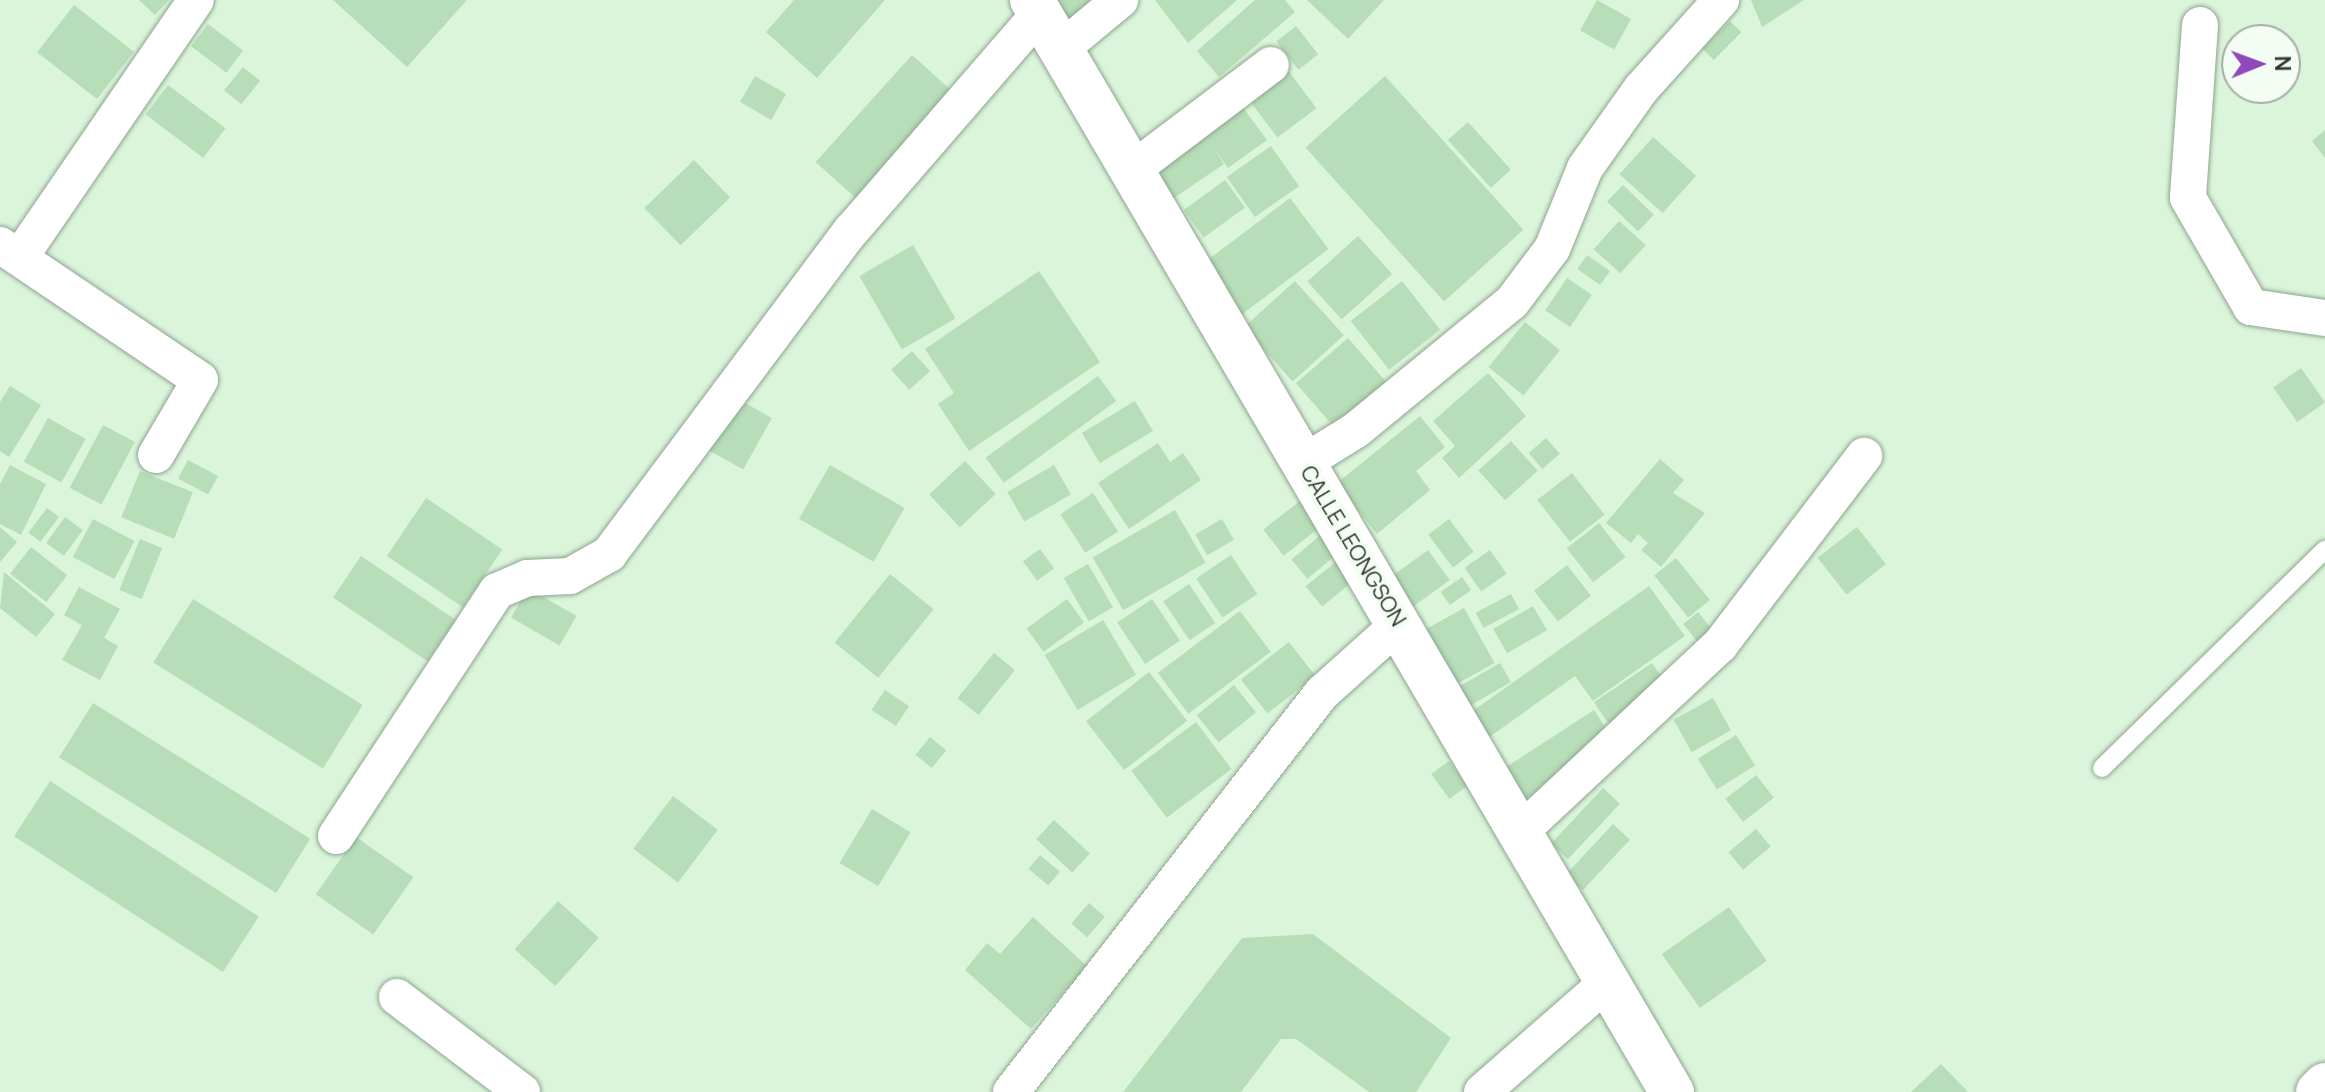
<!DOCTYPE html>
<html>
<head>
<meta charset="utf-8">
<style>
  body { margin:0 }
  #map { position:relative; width:2325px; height:1092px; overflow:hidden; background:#dbf5db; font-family:Manrope,sans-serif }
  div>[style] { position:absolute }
  .building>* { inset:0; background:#b7deb8; transform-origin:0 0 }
  .roads { filter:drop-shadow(0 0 2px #8da58e) drop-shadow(0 0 2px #8da58e) }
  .lane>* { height:18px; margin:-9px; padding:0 9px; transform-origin:9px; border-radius:9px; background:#fff }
  .street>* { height:36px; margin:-18px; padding:0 18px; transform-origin:18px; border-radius:18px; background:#fff }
  .secondary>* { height:44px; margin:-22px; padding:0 22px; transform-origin:22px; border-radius:22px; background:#fff }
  span { translate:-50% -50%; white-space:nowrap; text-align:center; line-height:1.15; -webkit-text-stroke:8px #f3fdf3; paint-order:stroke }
  .street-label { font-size:22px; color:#2d382e }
  .north { position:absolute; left:2221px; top:24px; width:80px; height:80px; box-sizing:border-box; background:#f3fdf3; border:2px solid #a4aea4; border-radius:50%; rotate:89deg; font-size:22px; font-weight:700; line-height:32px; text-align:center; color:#2d382e }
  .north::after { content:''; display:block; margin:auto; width:28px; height:36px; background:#9148ba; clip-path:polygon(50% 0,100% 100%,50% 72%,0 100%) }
</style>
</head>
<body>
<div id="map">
  <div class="building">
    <div style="clip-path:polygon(139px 0,169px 0,155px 15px)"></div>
    <div style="clip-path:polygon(333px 0,467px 0,407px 67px)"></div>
    <div style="clip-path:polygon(794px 0,885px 0,817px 78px,766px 32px)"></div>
    <div style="clip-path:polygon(1053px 0,1102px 0,1067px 22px)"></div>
    <div style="clip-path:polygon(1155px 0,1237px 0,1188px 43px)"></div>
    <div style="clip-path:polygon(1255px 0,1285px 0,1295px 12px,1219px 77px,1197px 51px)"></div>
    <div style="clip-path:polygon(1307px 0,1384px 0,1348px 39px)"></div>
    <div style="left:1597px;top:0;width:39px;height:35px;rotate:29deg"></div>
    <div style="clip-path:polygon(1751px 0,1804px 0,1762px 27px)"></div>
    <div style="left:74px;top:5px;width:76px;height:60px;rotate:38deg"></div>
    <div style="left:1730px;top:21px;width:16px;height:39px;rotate:45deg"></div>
    <div style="left:208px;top:24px;width:44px;height:28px;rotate:37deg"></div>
    <div style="left:1296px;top:26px;width:36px;height:25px;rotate:52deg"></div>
    <div style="left:912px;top:55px;width:59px;height:144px;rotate:42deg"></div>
    <div style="left:243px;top:67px;width:22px;height:30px;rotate:39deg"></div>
    <div style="left:1287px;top:69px;width:49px;height:49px;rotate:53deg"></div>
    <div style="left:755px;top:76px;width:36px;height:30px;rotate:30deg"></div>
    <div style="left:1385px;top:76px;width:207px;height:107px;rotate:48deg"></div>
    <div style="left:168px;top:85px;width:72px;height:37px;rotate:37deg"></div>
    <div style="clip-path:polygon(1239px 102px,1267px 140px,1228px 168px,1214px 148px,1224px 164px,1168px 202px,1149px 172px)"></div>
    <div style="left:1468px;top:122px;width:64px;height:27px;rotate:48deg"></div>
    <div style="clip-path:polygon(2325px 130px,2325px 158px,2312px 141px)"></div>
    <div style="left:1653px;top:137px;width:58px;height:50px;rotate:42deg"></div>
    <div style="left:1271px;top:146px;width:49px;height:54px;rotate:55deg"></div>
    <div style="left:694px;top:160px;width:52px;height:69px;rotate:46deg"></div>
    <div style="left:1225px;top:180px;width:34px;height:51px;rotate:54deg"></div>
    <div style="left:1623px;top:185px;width:43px;height:23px;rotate:44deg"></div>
    <div style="left:1290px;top:198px;width:64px;height:112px;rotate:53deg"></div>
    <div style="left:1619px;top:221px;width:36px;height:38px;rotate:42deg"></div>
    <div style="left:1358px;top:236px;width:51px;height:68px;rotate:48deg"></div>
    <div style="left:913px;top:245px;width:85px;height:62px;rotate:60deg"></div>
    <div style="left:1587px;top:255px;width:28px;height:17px;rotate:35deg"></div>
    <div style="clip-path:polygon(1039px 271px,1100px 362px,969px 451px,938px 404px,954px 393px,925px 349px)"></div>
    <div style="left:1567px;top:278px;width:30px;height:39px;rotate:34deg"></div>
    <div style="left:1295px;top:281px;width:73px;height:69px;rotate:48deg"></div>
    <div style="left:1402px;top:281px;width:62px;height:65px;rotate:52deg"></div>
    <div style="left:1525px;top:322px;width:45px;height:58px;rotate:39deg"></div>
    <div style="left:1348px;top:338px;width:69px;height:69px;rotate:49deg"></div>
    <div style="left:912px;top:351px;width:27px;height:28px;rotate:48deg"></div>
    <div style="left:2301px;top:368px;width:42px;height:34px;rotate:55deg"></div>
    <div style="clip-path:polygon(1488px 373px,1526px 416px,1459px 478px,1442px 458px,1455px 446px,1433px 421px)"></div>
    <div style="left:1098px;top:376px;width:31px;height:139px;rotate:54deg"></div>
    <div style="clip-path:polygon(10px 386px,41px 405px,9px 457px,0 451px,0 402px)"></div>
    <div style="left:736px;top:398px;width:41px;height:59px;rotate:29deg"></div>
    <div style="left:1135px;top:401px;width:35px;height:62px;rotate:59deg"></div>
    <div style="clip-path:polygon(1420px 416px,1445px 447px,1416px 471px,1430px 490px,1377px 534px,1337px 483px)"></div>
    <div style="left:48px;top:418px;width:43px;height:50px;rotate:29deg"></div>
    <div style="left:103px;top:425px;width:36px;height:71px;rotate:28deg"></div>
    <div style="left:1546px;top:438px;width:21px;height:23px;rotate:49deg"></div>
    <div style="left:1511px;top:441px;width:40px;height:44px;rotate:48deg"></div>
    <div style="clip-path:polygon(1158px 443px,1170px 462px,1183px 453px,1201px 480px,1129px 529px,1098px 483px)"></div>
    <div style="clip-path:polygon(1660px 459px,1684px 480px,1673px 493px,1705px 513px,1661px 567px,1641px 550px,1648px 543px,1638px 534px,1631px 543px,1606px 523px)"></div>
    <div style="left:188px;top:460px;width:34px;height:21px;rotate:28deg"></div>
    <div style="left:965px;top:461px;width:45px;height:49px;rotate:47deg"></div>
    <div style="clip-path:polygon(10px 465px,46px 484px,21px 535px,0 524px,0 484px)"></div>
    <div style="left:830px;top:465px;width:86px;height:62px;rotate:30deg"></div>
    <div style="left:1054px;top:465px;width:34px;height:54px;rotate:60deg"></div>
    <div style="left:140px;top:471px;width:57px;height:50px;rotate:22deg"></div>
    <div style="left:1572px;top:473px;width:53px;height:44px;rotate:52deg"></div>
    <div style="left:1093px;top:493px;width:46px;height:39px;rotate:57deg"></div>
    <div style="left:1305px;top:497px;width:33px;height:53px;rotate:52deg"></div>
    <div style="left:426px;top:498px;width:92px;height:70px;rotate:34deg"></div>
    <div style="left:47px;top:508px;width:15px;height:31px;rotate:37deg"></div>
    <div style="left:1175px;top:510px;width:61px;height:95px;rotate:60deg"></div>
    <div style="left:65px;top:517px;width:22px;height:32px;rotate:36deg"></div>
    <div style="left:93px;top:519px;width:47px;height:43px;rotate:28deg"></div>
    <div style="left:1222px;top:519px;width:24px;height:31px;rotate:60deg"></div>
    <div style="left:1449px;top:519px;width:41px;height:26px;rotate:53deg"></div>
    <div style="left:1599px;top:523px;width:43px;height:41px;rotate:52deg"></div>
    <div style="clip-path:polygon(0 527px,17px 542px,0 562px)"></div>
    <div style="left:1857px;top:527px;width:47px;height:50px;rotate:52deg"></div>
    <div style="left:1329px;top:528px;width:25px;height:49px;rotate:50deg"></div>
    <div style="left:140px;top:539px;width:24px;height:55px;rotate:22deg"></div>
    <div style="left:31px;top:547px;width:46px;height:34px;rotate:38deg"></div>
    <div style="left:1040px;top:549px;width:24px;height:21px;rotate:54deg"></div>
    <div style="left:1428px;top:550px;width:37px;height:58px;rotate:54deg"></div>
    <div style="left:1490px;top:550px;width:29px;height:31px;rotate:55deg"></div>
    <div style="left:1231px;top:555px;width:47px;height:42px;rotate:56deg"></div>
    <div style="left:361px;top:556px;width:114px;height:50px;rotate:34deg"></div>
    <div style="left:1343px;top:556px;width:26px;height:48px;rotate:51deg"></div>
    <div style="left:1676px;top:558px;width:54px;height:28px;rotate:51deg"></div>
    <div style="left:1088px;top:564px;width:50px;height:28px;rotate:60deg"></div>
    <div style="left:1567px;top:565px;width:39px;height:42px;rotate:52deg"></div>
    <div style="clip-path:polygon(4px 572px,55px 614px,36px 637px,0 608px)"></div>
    <div style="left:890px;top:574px;width:56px;height:88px;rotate:39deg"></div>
    <div style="left:1462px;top:577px;width:16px;height:26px;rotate:55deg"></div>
    <div style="left:1189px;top:584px;width:47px;height:31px;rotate:56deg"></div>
    <div style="clip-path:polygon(1649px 586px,1685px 636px,1593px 701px,1575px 676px,1481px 743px,1463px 718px)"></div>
    <div style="clip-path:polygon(79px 587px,120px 609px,104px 638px,118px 646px,100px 680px,62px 660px,82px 625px,64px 615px)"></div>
    <div style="left:528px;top:588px;width:56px;height:34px;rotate:30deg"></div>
    <div style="left:1511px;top:594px;width:17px;height:40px;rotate:62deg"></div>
    <div style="left:193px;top:599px;width:200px;height:75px;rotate:32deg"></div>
    <div style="left:1067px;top:599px;width:29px;height:50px;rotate:54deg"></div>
    <div style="left:1152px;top:599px;width:50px;height:42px;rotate:56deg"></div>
    <div style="left:1533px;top:606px;width:28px;height:46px;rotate:60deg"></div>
    <div style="left:1464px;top:608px;width:63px;height:53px;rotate:61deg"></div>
    <div style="left:1240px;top:611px;width:51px;height:103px;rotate:53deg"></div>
    <div style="left:1698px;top:612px;width:36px;height:19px;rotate:51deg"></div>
    <div style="left:1103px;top:620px;width:64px;height:68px;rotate:59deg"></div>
    <div style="left:1289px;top:642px;width:43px;height:61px;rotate:52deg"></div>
    <div style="left:994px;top:653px;width:27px;height:58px;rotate:39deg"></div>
    <div style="left:1500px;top:663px;width:22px;height:63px;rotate:60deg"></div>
    <div style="left:1652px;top:663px;width:36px;height:70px;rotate:56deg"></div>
    <div style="left:1149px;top:672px;width:62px;height:80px;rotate:52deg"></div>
    <div style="left:1234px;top:685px;width:35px;height:48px;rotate:51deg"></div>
    <div style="left:885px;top:690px;width:29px;height:24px;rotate:34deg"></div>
    <div style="left:1713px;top:698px;width:37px;height:45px;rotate:61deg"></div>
    <div style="left:93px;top:703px;width:256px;height:64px;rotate:32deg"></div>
    <div style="left:1594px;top:710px;width:37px;height:123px;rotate:57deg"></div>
    <div style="left:1196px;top:722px;width:59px;height:81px;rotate:53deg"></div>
    <div style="left:1736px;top:735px;width:36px;height:45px;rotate:58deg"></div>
    <div style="left:930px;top:737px;width:21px;height:23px;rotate:39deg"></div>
    <div style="left:1449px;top:761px;width:31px;height:22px;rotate:54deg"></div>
    <div style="left:1756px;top:775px;width:29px;height:39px;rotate:52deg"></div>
    <div style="left:50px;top:781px;width:249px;height:66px;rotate:33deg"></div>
    <div style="left:1603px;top:788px;width:23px;height:76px;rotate:43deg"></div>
    <div style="left:673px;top:796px;width:56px;height:66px;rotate:37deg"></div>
    <div style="left:872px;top:809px;width:45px;height:63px;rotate:31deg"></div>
    <div style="left:1054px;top:820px;width:49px;height:26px;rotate:43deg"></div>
    <div style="left:1613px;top:824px;width:23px;height:69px;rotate:43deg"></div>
    <div style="left:1756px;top:829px;width:23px;height:36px;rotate:50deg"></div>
    <div style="left:356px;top:837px;width:70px;height:70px;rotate:35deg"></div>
    <div style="left:1040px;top:855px;width:26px;height:18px;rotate:40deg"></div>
    <div style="left:558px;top:901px;width:55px;height:65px;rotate:42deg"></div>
    <div style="left:1089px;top:903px;width:21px;height:27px;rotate:41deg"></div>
    <div style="left:1729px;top:907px;width:66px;height:82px;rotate:55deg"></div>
    <div style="clip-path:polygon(1033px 917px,1087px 966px,1031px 1029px,965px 970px,987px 943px,1000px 954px)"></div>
    <div style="clip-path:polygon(1313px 934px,1451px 1038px,1416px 1092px,1369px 1092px,1296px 1039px,1281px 1039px,1241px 1092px,1123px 1092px,1242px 938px)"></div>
    <div style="clip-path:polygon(1941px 1064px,1968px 1092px,1911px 1092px)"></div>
  </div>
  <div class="roads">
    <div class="lane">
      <div style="left:2102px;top:768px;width:312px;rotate:-44.4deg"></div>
    </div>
    <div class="street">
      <div style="left:2200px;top:25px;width:173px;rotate:94deg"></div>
      <div style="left:2188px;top:198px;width:126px;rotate:60deg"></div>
      <div style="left:2251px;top:307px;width:75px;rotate:8.5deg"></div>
      <div style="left:1061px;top:49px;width:77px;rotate:-39.7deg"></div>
      <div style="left:1132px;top:170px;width:174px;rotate:-37.1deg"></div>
      <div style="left:0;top:245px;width:241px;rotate:34deg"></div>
      <div style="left:200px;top:380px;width:87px;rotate:120.4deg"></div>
      <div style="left:20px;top:257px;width:311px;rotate:-55.6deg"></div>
      <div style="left:1303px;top:463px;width:62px;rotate:-31.9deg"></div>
      <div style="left:1356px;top:430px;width:202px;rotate:-39.4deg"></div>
      <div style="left:1512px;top:302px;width:66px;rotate:-53deg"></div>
      <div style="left:1552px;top:249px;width:87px;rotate:-67.8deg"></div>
      <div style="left:1585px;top:168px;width:97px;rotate:-54.7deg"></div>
      <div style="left:1641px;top:89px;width:120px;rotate:-48deg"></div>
      <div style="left:1520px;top:832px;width:274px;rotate:-43.1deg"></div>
      <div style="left:1720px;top:645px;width:238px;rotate:-52.7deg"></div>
      <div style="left:336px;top:836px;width:293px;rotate:-56.7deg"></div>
      <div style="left:497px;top:591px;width:33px;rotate:-23deg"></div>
      <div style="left:527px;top:578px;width:43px;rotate:-2.7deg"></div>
      <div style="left:570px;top:576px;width:45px;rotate:-29.4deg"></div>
      <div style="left:609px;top:554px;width:404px;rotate:-53.2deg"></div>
      <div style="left:851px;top:231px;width:289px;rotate:-49.1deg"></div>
      <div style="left:397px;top:997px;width:157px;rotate:37.2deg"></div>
      <div style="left:1011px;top:1092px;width:506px;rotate:-52.07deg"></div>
      <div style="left:1322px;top:693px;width:105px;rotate:-41.9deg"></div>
      <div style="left:1482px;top:1092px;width:170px;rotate:-41.2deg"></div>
    </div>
    <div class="secondary">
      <div style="left:1032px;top:0;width:1266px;rotate:59.63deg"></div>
      <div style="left:2318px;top:1092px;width:10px;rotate:-45deg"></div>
    </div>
  </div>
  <div class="street-label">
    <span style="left:1353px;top:546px;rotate:59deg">CALLE LEONGSON</span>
  </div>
  <div class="north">N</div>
</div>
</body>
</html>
